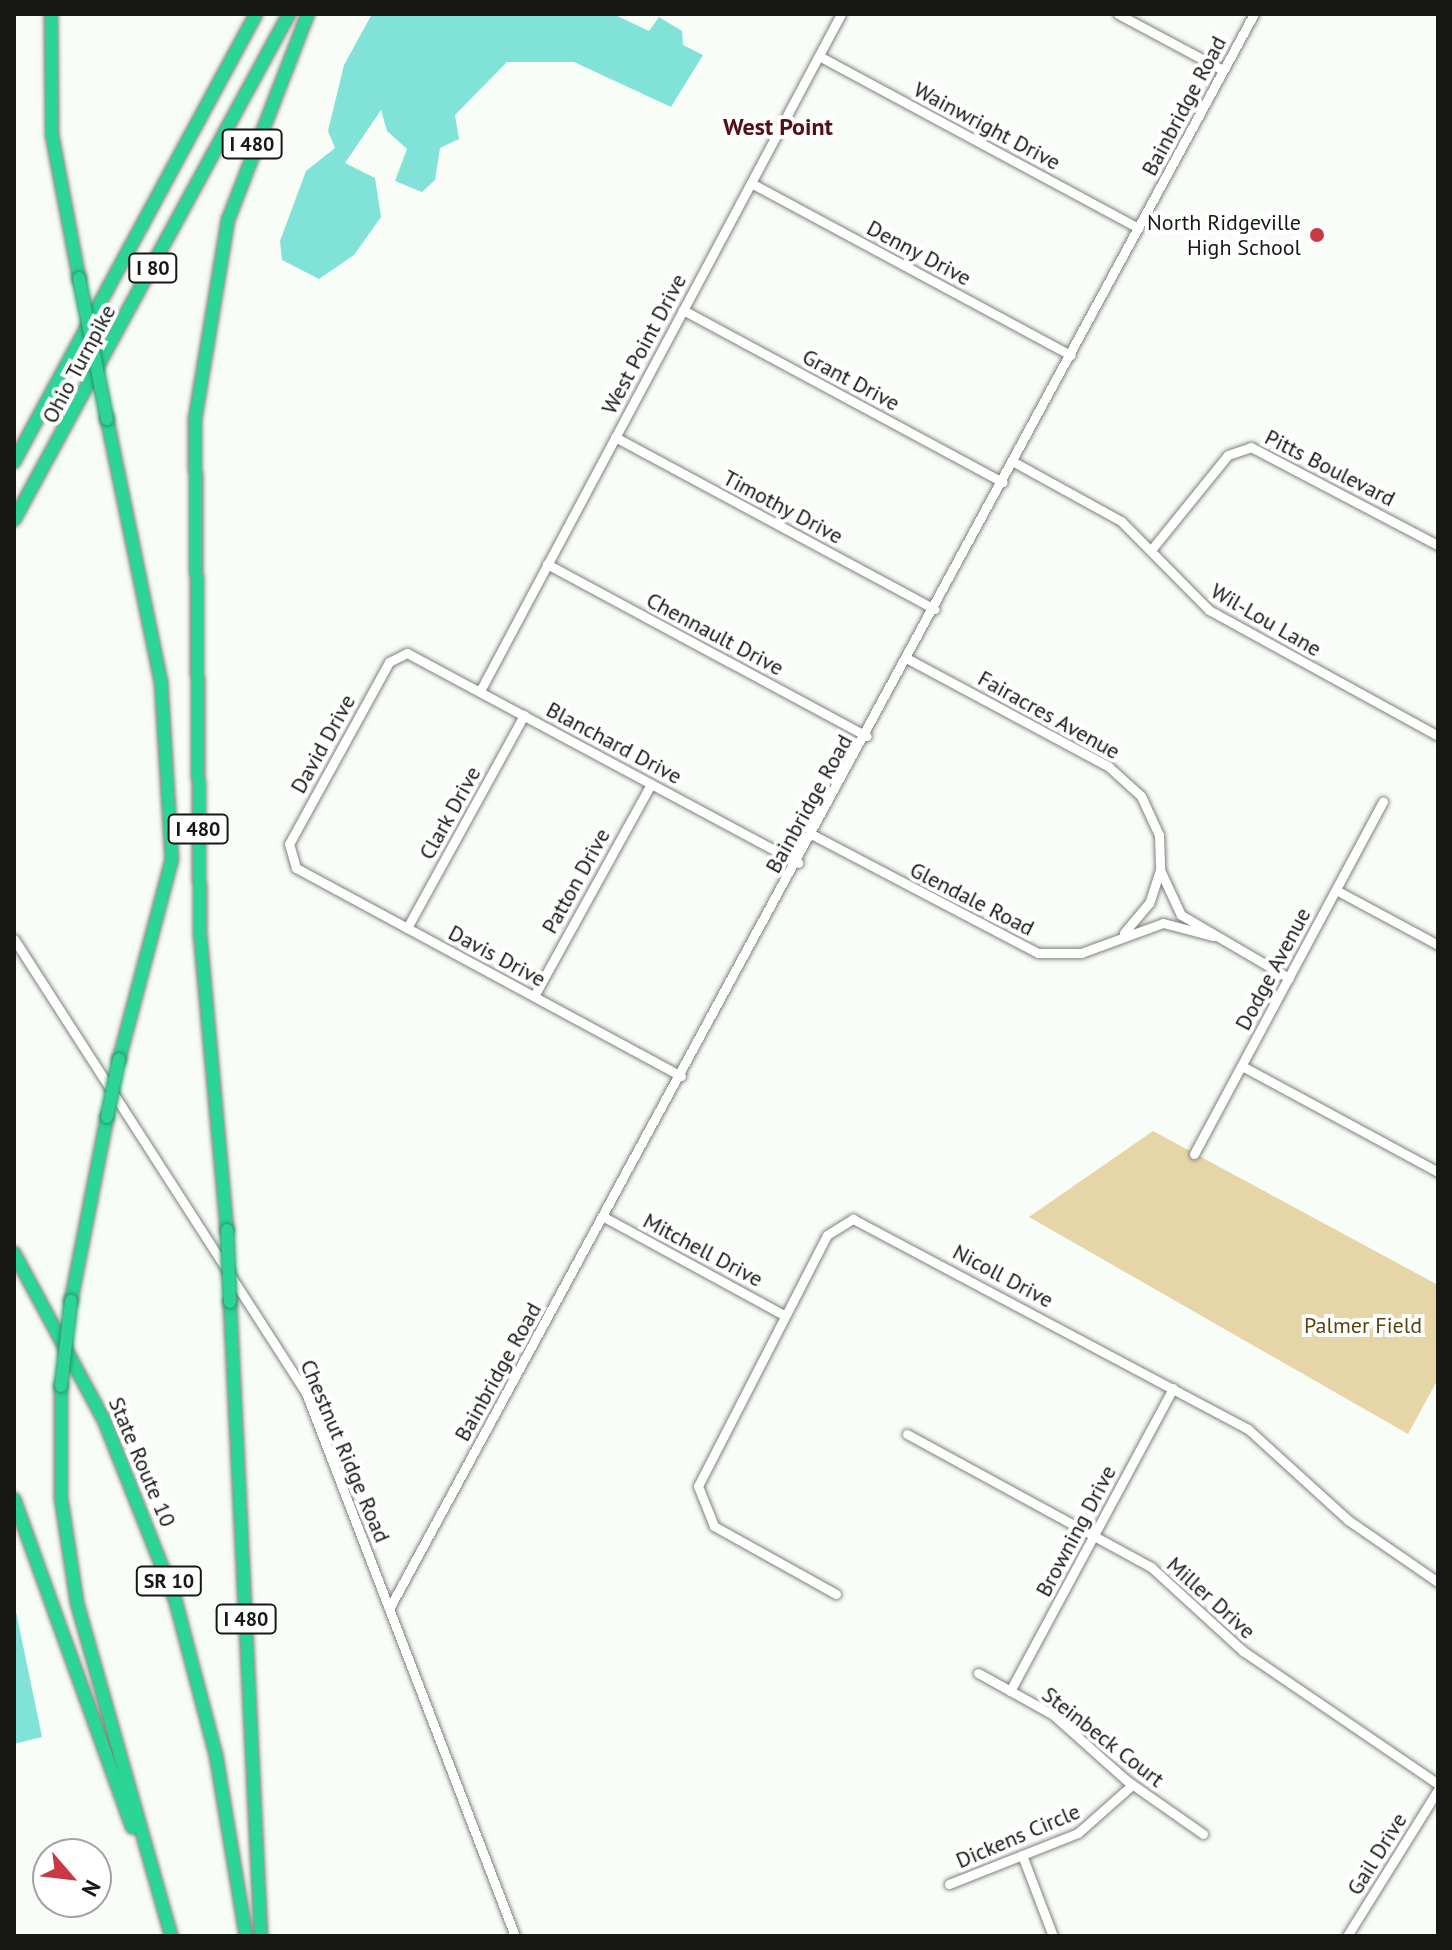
<!DOCTYPE html>
<html>
<head>
<meta charset="utf-8">
<style>
  body { margin:0 }
  #map { position:relative; width:1452px; height:1950px; overflow:hidden; background:#f8fdf7; font-family:"PT Sans",sans-serif }
  div>[style] { position:absolute }
  .green>* { inset:0; background:#e6d5a6 }
  .water>* { inset:0; background:#81e3d7 }
  .roads { filter:drop-shadow(0 0 2px #7e827c) drop-shadow(0 0 2px #7e827c) }
  .minor>* { height:9px; margin:-4.5px; padding:0 4.5px; transform-origin:4.5px; border-radius:4.5px; background:#fff }
  .highway>* { height:12px; margin:-6px; padding:0 6px; transform-origin:6px; border-radius:6px; background:#2bd596 }
  .bridges { filter:drop-shadow(0 0 2px #249369) drop-shadow(0 0 2px #249369) }
  .highway-bridge>* { height:12px; margin:-6px; padding:0 6px; transform-origin:6px; border-radius:6px; background:#2bd596 }
  .dots>* { width:22px; height:22px; translate:-50% -50%; box-sizing:border-box; border:4px solid #fff; border-radius:50% }
  span { translate:-50% -50%; white-space:nowrap; text-align:center; line-height:1.15; -webkit-text-stroke:8px #fff; paint-order:stroke }
  .shield-label span { padding:2px 6px; background:#fff; border:2px solid; border-radius:6px; -webkit-text-stroke-width:0 }
  .shield-label { font-size:20px; color:#171816; font-weight:700 }
  .street-label { font-size:22px; color:#171816 }
  .poi-label { font-size:22px; color:#171816 }
  .right { translate:-100% -50%; text-align:right }
  .park-label { font-size:22px; color:#56450d }
  .neighbourhood-label { font-size:24px; color:#540f16; font-weight:700 }
  .frame { position:absolute; inset:0; border:16px solid #171816; pointer-events:none }
  .north { position:absolute; left:32px; top:1838px; width:80px; height:80px; box-sizing:border-box; background:#fff; border:2px solid #a2a3a2; border-radius:50%; rotate:118deg; font-size:22px; font-weight:700; line-height:32px; text-align:center; color:#171816 }
  .north::after { content:''; display:block; margin:auto; width:28px; height:36px; background:#c93945; clip-path:polygon(50% 0,100% 100%,50% 72%,0 100%) }
</style>
</head>
<body>
<div id="map">
  <div class="green">
    <div style="clip-path:polygon(1153px 1131px,1438px 1285px,1438px 1379px,1408px 1434px,1029px 1217px)"></div>
  </div>
  <div class="water">
    <div style="clip-path:polygon(372px 14px,613px 14px,649px 31px,659px 17px,682px 31px,683px 45px,703px 55px,671px 107px,574px 62px,507px 62px,455px 115px,459px 139px,440px 148px,435px 180px,422px 192px,395px 181px,407px 149px,387px 131px,381px 110px,345px 163px,375px 178px,381px 217px,354px 255px,319px 279px,282px 260px,280px 241px,306px 171px,335px 148px,328px 131px,344px 65px)"></div>
    <div style="clip-path:polygon(14px 1602px,42px 1737px,14px 1744px)"></div>
  </div>
  <div class="roads">
    <div class="minor">
      <div style="left:1118px;top:14px;width:119px;rotate:28.1deg"></div>
      <div style="left:819px;top:56px;width:363px;rotate:28.3deg"></div>
      <div style="left:751px;top:183px;width:363px;rotate:28.3deg"></div>
      <div style="left:683px;top:310px;width:363px;rotate:28.3deg"></div>
      <div style="left:615px;top:437px;width:363px;rotate:28.3deg"></div>
      <div style="left:1014px;top:462px;width:122px;rotate:28.9deg"></div>
      <div style="left:1121px;top:521px;width:125px;rotate:45.3deg"></div>
      <div style="left:1209px;top:610px;width:261px;rotate:28.8deg"></div>
      <div style="left:1151px;top:550px;width:122px;rotate:-51deg"></div>
      <div style="left:1228px;top:455px;width:24px;rotate:-19deg"></div>
      <div style="left:1251px;top:447px;width:211px;rotate:27.7deg"></div>
      <div style="left:547px;top:564px;width:363px;rotate:28.3deg"></div>
      <div style="left:908px;top:659px;width:228px;rotate:28.2deg"></div>
      <div style="left:1109px;top:767px;width:43px;rotate:42.2deg"></div>
      <div style="left:1141px;top:796px;width:43px;rotate:65.2deg"></div>
      <div style="left:1159px;top:835px;width:35px;rotate:88deg"></div>
      <div style="left:1160px;top:870px;width:35px;rotate:108deg"></div>
      <div style="left:1149px;top:903px;width:39px;rotate:130deg"></div>
      <div style="left:480px;top:691px;width:767px;rotate:-61.93deg"></div>
      <div style="left:813px;top:835px;width:254px;rotate:27.7deg"></div>
      <div style="left:1038px;top:953px;width:43px"></div>
      <div style="left:1081px;top:953px;width:87px;rotate:-20.1deg"></div>
      <div style="left:1163px;top:923px;width:52px;rotate:14.6deg"></div>
      <div style="left:1161px;top:872px;width:47px;rotate:65.1deg"></div>
      <div style="left:1181px;top:915px;width:125px;rotate:30.3deg"></div>
      <div style="left:1336px;top:890px;width:116px;rotate:28.3deg"></div>
      <div style="left:407px;top:928px;width:243px;rotate:-61.2deg"></div>
      <div style="left:14px;top:939px;width:540px;rotate:57.25deg"></div>
      <div style="left:306px;top:1393px;width:582px;rotate:68.95deg"></div>
      <div style="left:534px;top:996px;width:242px;rotate:-61.1deg"></div>
      <div style="left:1242px;top:1066px;width:223px;rotate:28.4deg"></div>
      <div style="left:681px;top:1076px;width:438px;rotate:-151.6deg"></div>
      <div style="left:296px;top:868px;width:25px;rotate:-106deg"></div>
      <div style="left:289px;top:844px;width:208px;rotate:-61.2deg"></div>
      <div style="left:389px;top:662px;width:20px;rotate:-27deg"></div>
      <div style="left:407px;top:653px;width:444px;rotate:28.2deg"></div>
      <div style="left:1194px;top:1154px;width:400px;rotate:-61.8deg"></div>
      <div style="left:604px;top:1217px;width:205px;rotate:28.6deg"></div>
      <div style="left:907px;top:1434px;width:278px;rotate:28.6deg"></div>
      <div style="left:1151px;top:1567px;width:125px;rotate:42.4deg"></div>
      <div style="left:1243px;top:1651px;width:236px;rotate:34.3deg"></div>
      <div style="left:836px;top:1594px;width:140px;rotate:-150.9deg"></div>
      <div style="left:714px;top:1526px;width:43px;rotate:-111.8deg"></div>
      <div style="left:698px;top:1486px;width:282px;rotate:-62.8deg"></div>
      <div style="left:827px;top:1235px;width:31px;rotate:-32deg"></div>
      <div style="left:853px;top:1219px;width:447px;rotate:28deg"></div>
      <div style="left:1248px;top:1429px;width:135px;rotate:42.3deg"></div>
      <div style="left:1348px;top:1520px;width:109px;rotate:34.6deg"></div>
      <div style="left:390px;top:1607px;width:1812px;rotate:-61.53deg"></div>
      <div style="left:978px;top:1673px;width:85px;rotate:29deg"></div>
      <div style="left:1052px;top:1714px;width:99px;rotate:41.7deg"></div>
      <div style="left:1126px;top:1780px;width:94px;rotate:35deg"></div>
      <div style="left:1010px;top:1691px;width:344px;rotate:-61.7deg"></div>
      <div style="left:1022px;top:1855px;width:87px;rotate:69.1deg"></div>
      <div style="left:949px;top:1884px;width:139px;rotate:-21.6deg"></div>
      <div style="left:1078px;top:1833px;width:72px;rotate:-41.6deg"></div>
      <div style="left:1347px;top:1936px;width:172px;rotate:-58.1deg"></div>
    </div>
    <div class="highway">
      <div style="left:51px;top:14px;width:121px;rotate:89.5deg"></div>
      <div style="left:52px;top:135px;width:146px;rotate:79.3deg"></div>
      <div style="left:107px;top:419px;width:268px;rotate:78.4deg"></div>
      <div style="left:161px;top:681px;width:178px;rotate:86.5deg"></div>
      <div style="left:172px;top:859px;width:207px;rotate:104.8deg"></div>
      <div style="left:14px;top:462px;width:509px;rotate:-61.62deg"></div>
      <div style="left:14px;top:520px;width:576px;rotate:-61.48deg"></div>
      <div style="left:227px;top:1230px;width:299px;rotate:-95.2deg"></div>
      <div style="left:200px;top:932px;width:513px;rotate:-90.56deg"></div>
      <div style="left:195px;top:419px;width:202px;rotate:-80.6deg"></div>
      <div style="left:228px;top:220px;width:221px;rotate:-68.8deg"></div>
      <div style="left:14px;top:1253px;width:190px;rotate:61.7deg"></div>
      <div style="left:104px;top:1420px;width:193px;rotate:68.4deg"></div>
      <div style="left:175px;top:1599px;width:161px;rotate:75.3deg"></div>
      <div style="left:216px;top:1755px;width:183px;rotate:80.6deg"></div>
      <div style="left:71px;top:1301px;width:187px;rotate:-78.9deg"></div>
      <div style="left:230px;top:1302px;width:635px;rotate:87.2deg"></div>
      <div style="left:61px;top:1386px;width:112px;rotate:90deg"></div>
      <div style="left:61px;top:1498px;width:106px;rotate:81.3deg"></div>
      <div style="left:77px;top:1603px;width:346px;rotate:74.2deg"></div>
      <div style="left:14px;top:1499px;width:349px;rotate:70.2deg"></div>
    </div>
  </div>
  <div class="bridges">
    <div class="highway-bridge">
      <div style="left:79px;top:278px;width:144px;rotate:78.8deg"></div>
      <div style="left:107px;top:1117px;width:59px;rotate:-78.3deg"></div>
      <div style="left:227px;top:1230px;width:72px;rotate:87.6deg"></div>
      <div style="left:61px;top:1386px;width:86px;rotate:-83.3deg"></div>
    </div>
  </div>
  <div class="dots">
    <div style="left:1317px;top:235px;background:#c93945"></div>
  </div>
  <div class="shield-label">
    <span style="left:252px;top:144px">I 480</span>
    <span style="left:153px;top:268px">I 80</span>
    <span style="left:198px;top:829px">I 480</span>
    <span style="left:169px;top:1581px">SR 10</span>
    <span style="left:246px;top:1619px">I 480</span>
  </div>
  <div class="street-label">
    <span style="left:1184px;top:106px;rotate:-62deg">Bainbridge Road</span>
    <span style="left:987px;top:126px;rotate:28deg">Wainwright Drive</span>
    <span style="left:919px;top:253px;rotate:28deg">Denny Drive</span>
    <span style="left:644px;top:344px;rotate:-62deg">West Point Drive</span>
    <span style="left:79px;top:364px;rotate:-62deg">Ohio Turnpike</span>
    <span style="left:851px;top:380px;rotate:28deg">Grant Drive</span>
    <span style="left:1330px;top:468px;rotate:27deg">Pitts Boulevard</span>
    <span style="left:783px;top:507px;rotate:28deg">Timothy Drive</span>
    <span style="left:1266px;top:620px;rotate:30deg">Wil-Lou Lane</span>
    <span style="left:715px;top:634px;rotate:28deg">Chennault Drive</span>
    <span style="left:1049px;top:715px;rotate:29deg">Fairacres Avenue</span>
    <span style="left:614px;top:743px;rotate:28deg">Blanchard Drive</span>
    <span style="left:323px;top:744px;rotate:-61deg">David Drive</span>
    <span style="left:809px;top:804px;rotate:-61deg">Bainbridge Road</span>
    <span style="left:450px;top:813px;rotate:-61deg">Clark Drive</span>
    <span style="left:576px;top:881px;rotate:-61deg">Patton Drive</span>
    <span style="left:972px;top:899px;rotate:27deg">Glendale Road</span>
    <span style="left:497px;top:956px;rotate:28deg">Davis Drive</span>
    <span style="left:1273px;top:969px;rotate:-62deg">Dodge Avenue</span>
    <span style="left:703px;top:1250px;rotate:28deg">Mitchell Drive</span>
    <span style="left:1003px;top:1276px;rotate:28deg">Nicoll Drive</span>
    <span style="left:498px;top:1372px;rotate:-61deg">Bainbridge Road</span>
    <span style="left:345px;top:1451px;rotate:67deg">Chestnut Ridge Road</span>
    <span style="left:142px;top:1462px;rotate:67deg">State Route 10</span>
    <span style="left:1076px;top:1531px;rotate:-62deg">Browning Drive</span>
    <span style="left:1211px;top:1598px;rotate:42deg">Miller Drive</span>
    <span style="left:1103px;top:1737px;rotate:38deg">Steinbeck Court</span>
    <span style="left:1018px;top:1836px;rotate:-23deg">Dickens Circle</span>
    <span style="left:1377px;top:1854px;rotate:-58deg">Gail Drive</span>
  </div>
  <div class="poi-label">
    <span class="right" style="left:1301px;top:235px">North Ridgeville<br>High School</span>
  </div>
  <div class="park-label">
    <span style="left:1363px;top:1326px">Palmer Field</span>
  </div>
  <div class="neighbourhood-label">
    <span style="left:778px;top:127px">West Point</span>
  </div>
  <div class="frame"></div>
  <div class="north">N</div>
</div>
</body>
</html>
